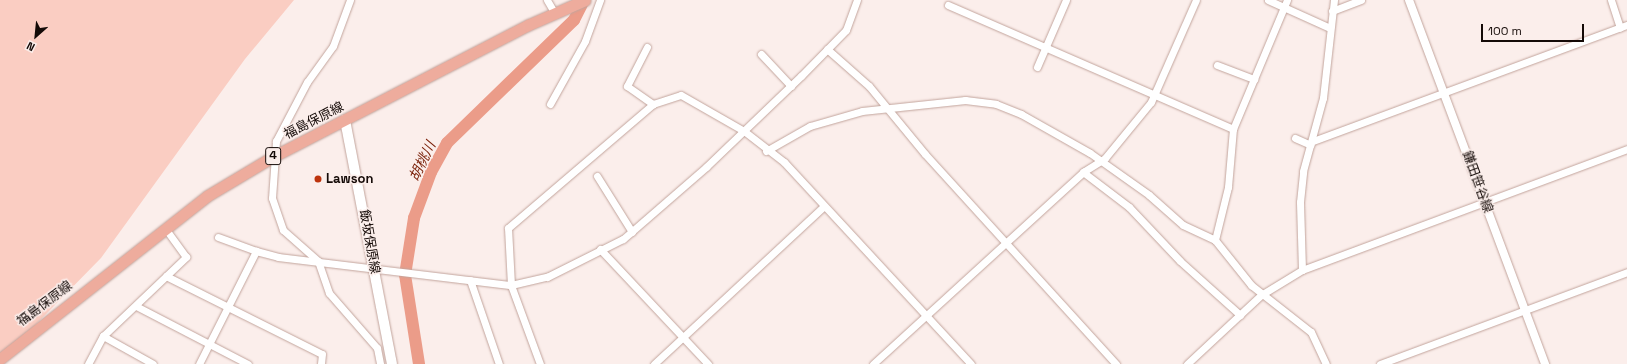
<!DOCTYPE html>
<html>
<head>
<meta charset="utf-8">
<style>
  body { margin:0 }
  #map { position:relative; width:1627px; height:364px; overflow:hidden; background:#fbeeeb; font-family:"Space Grotesk","Noto Sans JP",sans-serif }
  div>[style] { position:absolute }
  .green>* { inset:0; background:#facdc2 }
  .river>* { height:12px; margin:-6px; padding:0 6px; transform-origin:6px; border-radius:6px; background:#eb9c89 }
  .roads { filter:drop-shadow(0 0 1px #c2a49c) drop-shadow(0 0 1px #c2a49c) }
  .minor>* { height:7px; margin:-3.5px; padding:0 3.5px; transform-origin:3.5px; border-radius:3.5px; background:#fff }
  .tertiary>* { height:8px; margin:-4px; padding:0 4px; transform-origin:4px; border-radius:4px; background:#fff }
  .secondary>* { height:10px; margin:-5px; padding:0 5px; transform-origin:5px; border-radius:5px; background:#fff }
  .primary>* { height:11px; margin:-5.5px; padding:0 5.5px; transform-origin:5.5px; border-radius:5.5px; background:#eeac9d }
  .dots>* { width:11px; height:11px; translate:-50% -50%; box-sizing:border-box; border:2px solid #fbeeeb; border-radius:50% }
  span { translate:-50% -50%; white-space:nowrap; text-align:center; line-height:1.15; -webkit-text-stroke:3px #fbeeeb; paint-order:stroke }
  .shield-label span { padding:1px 3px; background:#fbeeeb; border:1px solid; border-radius:3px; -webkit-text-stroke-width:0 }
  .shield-label { font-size:12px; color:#140a07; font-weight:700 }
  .street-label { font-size:13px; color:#140a07 }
  .poi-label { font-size:13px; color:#140a07; font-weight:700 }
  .left { translate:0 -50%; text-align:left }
  .water-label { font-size:14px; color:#781d05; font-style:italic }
  .north { position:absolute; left:16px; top:16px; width:40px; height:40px; -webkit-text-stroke:3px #fbeeeb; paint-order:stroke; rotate:207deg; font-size:11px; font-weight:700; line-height:16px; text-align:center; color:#140a07 }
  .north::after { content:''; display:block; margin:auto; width:14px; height:18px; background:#140a07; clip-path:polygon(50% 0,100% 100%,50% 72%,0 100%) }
  .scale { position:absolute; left:1481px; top:24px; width:103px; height:18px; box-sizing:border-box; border:2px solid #140a07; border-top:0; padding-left:5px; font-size:12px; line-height:14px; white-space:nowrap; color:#140a07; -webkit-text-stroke:3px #fbeeeb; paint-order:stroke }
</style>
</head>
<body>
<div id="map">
  <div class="green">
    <div style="clip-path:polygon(0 0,294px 0,245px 59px,101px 258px,0 361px)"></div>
  </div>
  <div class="river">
    <div style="left:419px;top:364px;width:90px;rotate:-98.9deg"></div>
    <div style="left:405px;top:275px;width:58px;rotate:-81deg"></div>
    <div style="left:414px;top:218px;width:49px;rotate:-69.7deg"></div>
    <div style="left:431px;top:172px;width:33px;rotate:-61deg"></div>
    <div style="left:447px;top:143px;width:177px;rotate:-44.1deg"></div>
    <div style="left:574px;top:20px;width:22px;rotate:-63deg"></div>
  </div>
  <div class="roads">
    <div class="minor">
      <div style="left:350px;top:0;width:49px;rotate:110.3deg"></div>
      <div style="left:333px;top:46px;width:44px;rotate:125.8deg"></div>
      <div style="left:307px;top:82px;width:67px;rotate:117.7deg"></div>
      <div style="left:276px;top:141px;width:57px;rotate:94deg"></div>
      <div style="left:272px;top:198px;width:34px;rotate:71deg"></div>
      <div style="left:283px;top:230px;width:47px;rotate:41.5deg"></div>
      <div style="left:318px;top:261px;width:34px;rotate:71deg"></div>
      <div style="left:329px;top:293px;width:73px;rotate:48.9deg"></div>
      <div style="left:377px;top:348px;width:16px;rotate:79deg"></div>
      <div style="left:547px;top:0;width:14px;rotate:60deg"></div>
      <div style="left:1268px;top:0;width:68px;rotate:24.3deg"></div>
      <div style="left:1611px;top:0;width:29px;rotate:72deg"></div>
      <div style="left:948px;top:5px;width:311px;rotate:23.5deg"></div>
      <div style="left:1332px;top:11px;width:31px;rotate:-21deg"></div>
      <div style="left:647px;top:47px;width:44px;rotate:117.1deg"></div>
      <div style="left:627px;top:86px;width:32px;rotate:35deg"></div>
      <div style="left:827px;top:49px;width:56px;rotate:41.4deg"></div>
      <div style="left:869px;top:86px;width:88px;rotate:50.5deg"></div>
      <div style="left:925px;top:154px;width:284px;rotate:47.7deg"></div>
      <div style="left:761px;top:54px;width:44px;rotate:46.8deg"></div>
      <div style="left:1217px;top:65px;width:40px;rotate:21deg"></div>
      <div style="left:1037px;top:67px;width:73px;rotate:-66.6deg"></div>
      <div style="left:550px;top:104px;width:72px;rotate:-60.9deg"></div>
      <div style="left:585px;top:41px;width:44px;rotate:-69.9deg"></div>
      <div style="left:1295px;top:138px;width:17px;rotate:24deg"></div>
      <div style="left:1313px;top:141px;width:335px;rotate:-20.3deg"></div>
      <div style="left:766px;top:151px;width:51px;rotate:-29.6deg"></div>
      <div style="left:810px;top:126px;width:54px;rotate:-16.1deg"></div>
      <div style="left:862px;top:111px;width:104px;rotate:-6.1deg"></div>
      <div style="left:965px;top:100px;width:31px;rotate:7deg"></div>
      <div style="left:996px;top:104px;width:27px;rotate:22deg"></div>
      <div style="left:1021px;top:114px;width:79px;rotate:29.5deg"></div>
      <div style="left:1090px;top:153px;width:72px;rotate:35.4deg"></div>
      <div style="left:1149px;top:195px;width:45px;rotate:41.4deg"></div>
      <div style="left:1183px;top:225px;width:35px;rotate:25deg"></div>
      <div style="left:1215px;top:240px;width:58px;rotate:51.3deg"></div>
      <div style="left:1251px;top:285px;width:76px;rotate:38.1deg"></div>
      <div style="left:1311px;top:332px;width:35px;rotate:65deg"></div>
      <div style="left:1083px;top:172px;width:58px;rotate:37.3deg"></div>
      <div style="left:1129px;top:207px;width:74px;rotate:46.6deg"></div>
      <div style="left:1180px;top:261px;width:81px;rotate:42deg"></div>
      <div style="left:597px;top:176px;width:66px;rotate:58deg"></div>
      <div style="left:218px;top:237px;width:40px;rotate:20.2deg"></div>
      <div style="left:1215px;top:240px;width:55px;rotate:-76.2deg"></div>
      <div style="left:1228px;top:187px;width:58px;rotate:-85.1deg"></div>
      <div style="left:1233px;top:129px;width:140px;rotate:-67.3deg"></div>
      <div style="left:600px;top:249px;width:158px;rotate:46.8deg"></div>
      <div style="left:1302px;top:270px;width:68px;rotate:-91.7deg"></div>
      <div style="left:1300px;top:202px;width:31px;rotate:-84deg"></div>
      <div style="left:1303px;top:171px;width:76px;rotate:-74.7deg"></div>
      <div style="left:1323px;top:98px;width:99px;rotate:-83.6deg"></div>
      <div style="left:166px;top:276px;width:174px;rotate:26.6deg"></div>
      <div style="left:322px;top:354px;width:10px;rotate:96deg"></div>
      <div style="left:470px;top:280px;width:89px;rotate:71deg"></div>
      <div style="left:136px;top:306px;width:126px;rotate:27.4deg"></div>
      <div style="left:103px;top:336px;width:57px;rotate:29.2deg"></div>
      <div style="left:88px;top:364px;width:32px;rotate:-62deg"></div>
      <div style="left:103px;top:336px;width:115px;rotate:-43.6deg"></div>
      <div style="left:186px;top:257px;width:34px;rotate:-126deg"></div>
      <div style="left:199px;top:364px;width:127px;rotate:-63.2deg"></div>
      <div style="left:256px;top:251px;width:23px;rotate:15deg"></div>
      <div style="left:278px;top:257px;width:235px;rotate:6.9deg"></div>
      <div style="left:511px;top:285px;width:37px;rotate:-13deg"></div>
      <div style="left:547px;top:277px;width:85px;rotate:-26.6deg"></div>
      <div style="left:623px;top:239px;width:110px;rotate:-40.9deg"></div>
      <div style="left:706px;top:167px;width:132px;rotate:-43.8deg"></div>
      <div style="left:801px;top:76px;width:64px;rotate:-45.6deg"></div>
      <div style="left:846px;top:30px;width:32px;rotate:-70deg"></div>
      <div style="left:540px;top:364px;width:84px;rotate:-110.2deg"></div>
      <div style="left:511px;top:285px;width:57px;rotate:-93deg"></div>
      <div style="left:508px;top:228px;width:191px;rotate:-40.5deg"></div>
      <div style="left:653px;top:104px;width:29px;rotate:-18deg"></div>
      <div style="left:681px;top:95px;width:73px;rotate:29.7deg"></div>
      <div style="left:744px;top:131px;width:51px;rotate:37.8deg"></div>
      <div style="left:784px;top:162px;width:275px;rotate:47.2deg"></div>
      <div style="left:654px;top:364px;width:232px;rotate:-42.9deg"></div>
      <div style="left:873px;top:364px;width:285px;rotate:-42.4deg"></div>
      <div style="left:1083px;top:172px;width:26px;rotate:-32deg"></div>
      <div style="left:1105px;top:158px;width:72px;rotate:-50.6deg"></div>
      <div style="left:1151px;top:102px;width:111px;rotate:-66.2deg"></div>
      <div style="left:1187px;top:364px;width:101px;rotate:-43deg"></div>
      <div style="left:1261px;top:295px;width:48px;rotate:-31.4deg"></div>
      <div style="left:1302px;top:270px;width:347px;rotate:-20.4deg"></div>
      <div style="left:1380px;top:364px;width:264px;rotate:-20.4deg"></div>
    </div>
    <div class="tertiary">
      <div style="left:1409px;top:0;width:389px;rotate:69.5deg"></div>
    </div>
    <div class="secondary">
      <div style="left:345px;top:120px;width:248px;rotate:79.1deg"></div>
    </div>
    <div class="primary">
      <div style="left:0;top:359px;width:263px;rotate:-38.2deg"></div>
      <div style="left:207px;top:196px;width:78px;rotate:-30.8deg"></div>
      <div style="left:274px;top:156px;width:286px;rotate:-27.3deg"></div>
      <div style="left:528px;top:25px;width:62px;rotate:-23.7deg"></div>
    </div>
  </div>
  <div class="dots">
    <div style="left:318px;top:179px;background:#bd330d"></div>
  </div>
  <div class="shield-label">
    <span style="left:273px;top:156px">4</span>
  </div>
  <div class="street-label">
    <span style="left:314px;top:121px;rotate:-27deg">福島保原線</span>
    <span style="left:1477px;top:182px;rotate:70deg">鎌田笹谷線</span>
    <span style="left:369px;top:242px;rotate:80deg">飯坂保原線</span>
    <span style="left:45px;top:304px;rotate:-37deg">福島保原線</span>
  </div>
  <div class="poi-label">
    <span class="left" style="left:326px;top:179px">Lawson</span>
  </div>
  <div class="water-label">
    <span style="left:422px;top:161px;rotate:-64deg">胡桃川</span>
  </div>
  <div class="north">N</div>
  <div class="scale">100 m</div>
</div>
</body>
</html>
